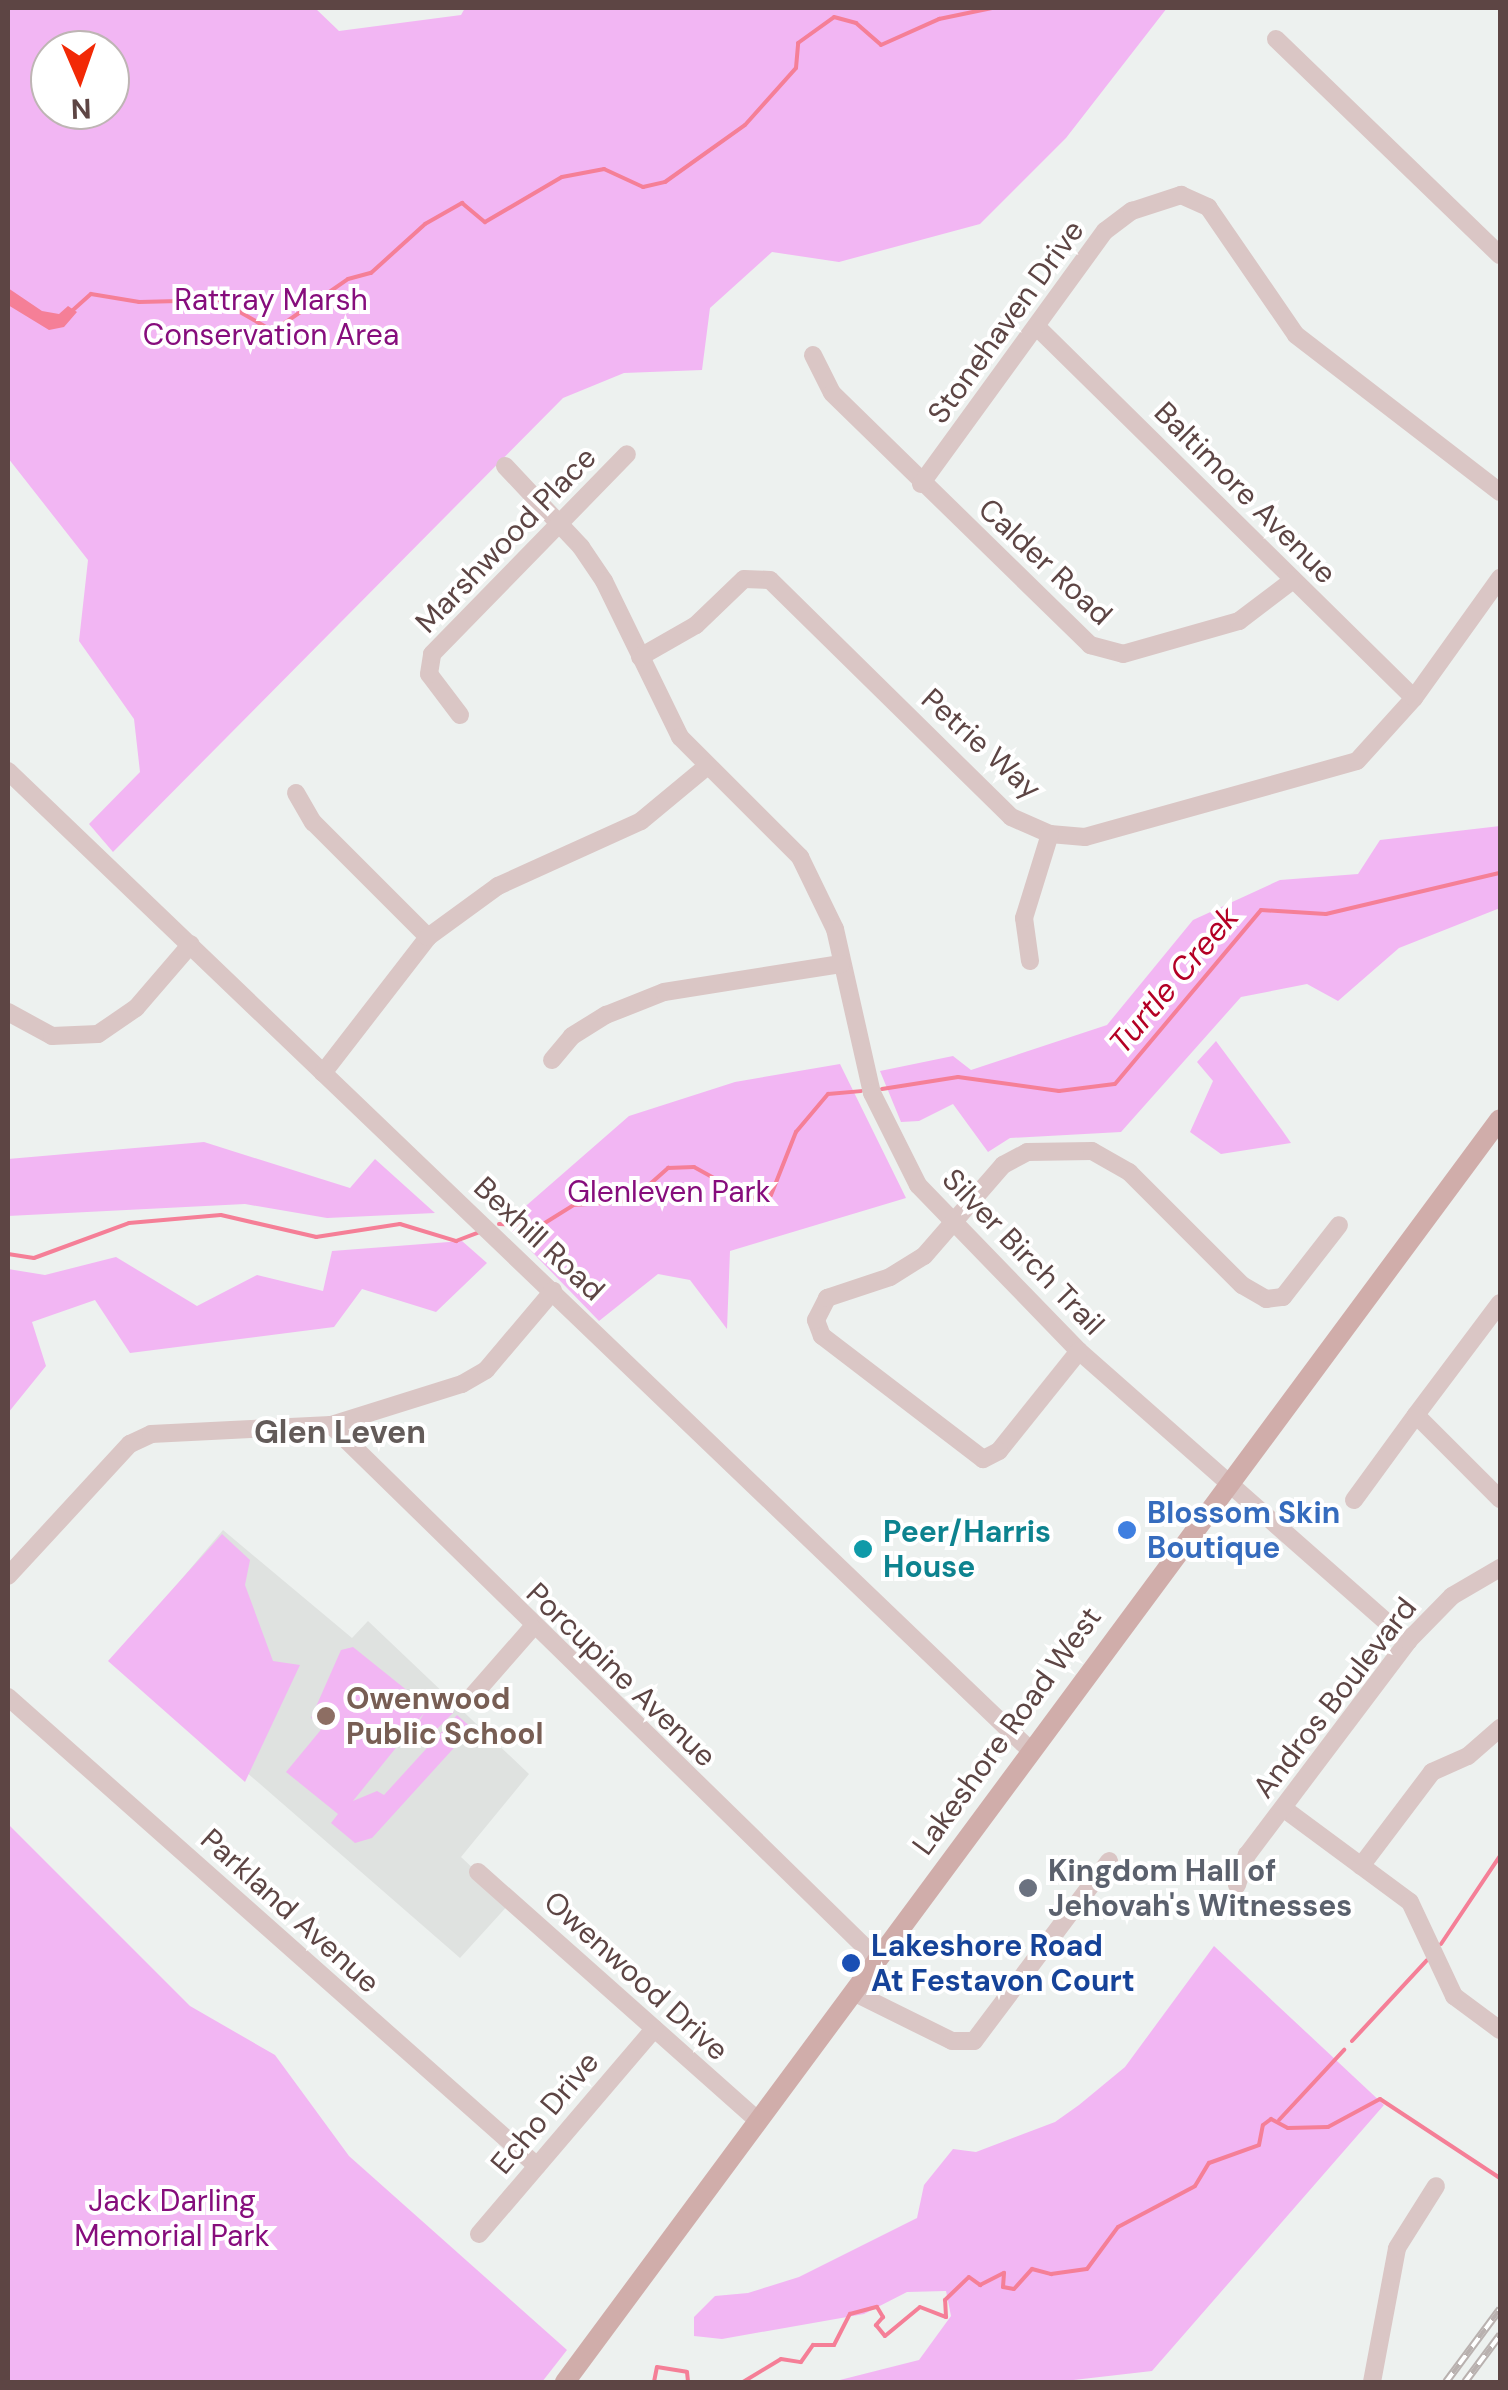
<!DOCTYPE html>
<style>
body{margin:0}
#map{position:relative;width:1508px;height:2390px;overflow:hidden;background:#edf1ef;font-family:"DM Sans",sans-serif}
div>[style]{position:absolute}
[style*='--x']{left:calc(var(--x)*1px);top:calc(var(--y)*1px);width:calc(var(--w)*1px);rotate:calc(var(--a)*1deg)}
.education>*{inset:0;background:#dfe2e0}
.green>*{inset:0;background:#f2b6f3}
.water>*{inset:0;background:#f57f97}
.stream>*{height:4px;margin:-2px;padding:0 2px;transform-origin:2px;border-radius:2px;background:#f57f97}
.minor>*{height:18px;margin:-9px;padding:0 9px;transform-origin:9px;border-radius:9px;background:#dac6c5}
.major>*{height:20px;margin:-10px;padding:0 10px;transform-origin:10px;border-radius:10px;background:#d0adaa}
.rail>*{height:8px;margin-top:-4px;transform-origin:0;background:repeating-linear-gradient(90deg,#fff 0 11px,#b9b1af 0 22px);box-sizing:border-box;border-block:2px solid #b9b1af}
.dots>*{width:28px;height:28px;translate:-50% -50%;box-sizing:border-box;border:5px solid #fff;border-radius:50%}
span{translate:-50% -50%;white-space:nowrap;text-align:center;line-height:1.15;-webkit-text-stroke:8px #fff;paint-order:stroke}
.park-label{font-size:30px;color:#860d7c}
.street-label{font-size:30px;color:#5d4544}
.shop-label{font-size:30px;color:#366cbe;font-weight:700}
.left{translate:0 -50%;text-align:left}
.culture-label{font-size:30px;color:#0d838f;font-weight:700}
.education-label{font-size:30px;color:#785e54;font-weight:700}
.worship-label{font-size:30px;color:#5b616d;font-weight:700}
.transit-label{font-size:30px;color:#164399;font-weight:700}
.water-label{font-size:32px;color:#b40025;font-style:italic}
.neighbourhood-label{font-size:32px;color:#635b59;font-weight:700}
.frame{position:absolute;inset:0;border:10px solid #5d4544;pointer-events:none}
.north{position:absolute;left:30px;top:30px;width:100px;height:100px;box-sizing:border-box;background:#fff;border:2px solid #beb5b4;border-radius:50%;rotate:178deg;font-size:28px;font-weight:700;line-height:40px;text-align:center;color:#5d4544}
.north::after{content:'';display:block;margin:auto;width:35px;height:45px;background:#f22906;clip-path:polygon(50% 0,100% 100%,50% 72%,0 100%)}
</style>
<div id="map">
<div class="education">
<div style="clip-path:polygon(223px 1530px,352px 1638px,368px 1621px,529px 1774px,461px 1857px,510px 1903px,460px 1958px,115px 1658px)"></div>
</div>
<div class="green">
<div style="clip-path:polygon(evenodd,8px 8px,315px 8px,339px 31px,461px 15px,465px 8px,1167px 8px,1066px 138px,980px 224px,839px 262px,772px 252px,710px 308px,702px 370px,624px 373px,563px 398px,113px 852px,89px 824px,140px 772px,134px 719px,79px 641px,88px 560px,8px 458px,8px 8px,50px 50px,110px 50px,110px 110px,50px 110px,50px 50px)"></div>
<div style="clip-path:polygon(1500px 826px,1500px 908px,1399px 948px,1338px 1001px,1307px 984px,1241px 997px,1121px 1132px,1010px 1138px,988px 1152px,953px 1104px,919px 1121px,901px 1122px,880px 1071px,953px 1056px,971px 1070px,1107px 1025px,1193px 920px,1280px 880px,1358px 874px,1380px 840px)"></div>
<div style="clip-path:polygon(1216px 1041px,1282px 1130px,1291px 1143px,1221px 1154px,1190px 1132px,1213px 1081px,1197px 1062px)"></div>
<div style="clip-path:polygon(840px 1064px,906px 1198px,730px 1251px,727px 1329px,690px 1280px,658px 1274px,599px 1321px,505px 1224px,629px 1116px,735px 1082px)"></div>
<div style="clip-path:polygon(204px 1142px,350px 1188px,375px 1159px,435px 1213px,327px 1218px,245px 1204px,8px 1216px,8px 1159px)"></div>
<div style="clip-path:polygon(462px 1241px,487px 1263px,436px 1312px,362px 1289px,334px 1327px,130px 1353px,95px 1300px,32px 1322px,46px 1366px,8px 1413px,8px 1269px,45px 1275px,116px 1257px,197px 1306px,257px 1275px,323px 1291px,332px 1251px)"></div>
<div style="clip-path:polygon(222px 1534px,250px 1560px,245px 1585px,273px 1661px,300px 1665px,245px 1782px,108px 1661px)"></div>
<div style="clip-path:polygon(353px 1647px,429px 1708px,433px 1696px,454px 1712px,431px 1735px,418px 1724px,424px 1713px,353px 1801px,377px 1791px,384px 1795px,457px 1715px,472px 1728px,372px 1838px,355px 1843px,331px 1823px,338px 1814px,286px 1772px,324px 1726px,311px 1718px,341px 1650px)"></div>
<div style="clip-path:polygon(8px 1824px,190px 2006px,275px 2055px,349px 2156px,567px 2350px,542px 2382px,8px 2382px)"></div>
<div style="clip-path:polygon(1214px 1946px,1384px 2105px,1152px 2371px,1056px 2382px,832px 2382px,919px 2360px,951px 2316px,946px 2291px,907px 2292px,864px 2314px,722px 2339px,694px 2336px,694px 2317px,715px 2296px,748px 2293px,799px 2277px,917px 2218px,924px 2185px,953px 2149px,976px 2152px,1055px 2122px,1079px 2105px,1125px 2067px)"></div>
</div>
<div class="water">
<div style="clip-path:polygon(8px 288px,42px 311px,59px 314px,68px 306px,77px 312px,64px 327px,49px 330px,8px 305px)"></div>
</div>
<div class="stream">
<div style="--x:73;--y:310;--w:24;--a:-42"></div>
<div style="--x:91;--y:294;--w:49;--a:9.5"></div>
<div style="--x:139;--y:302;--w:80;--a:-1.4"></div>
<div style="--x:219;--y:300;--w:62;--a:29.9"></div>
<div style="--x:273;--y:331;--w:91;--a:-34.7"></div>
<div style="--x:348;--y:279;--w:24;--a:-15"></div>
<div style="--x:371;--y:273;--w:73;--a:-42.2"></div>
<div style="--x:425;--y:224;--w:43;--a:-29.6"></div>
<div style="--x:462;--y:203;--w:30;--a:40"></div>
<div style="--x:485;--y:222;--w:89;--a:-30.3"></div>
<div style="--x:562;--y:177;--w:43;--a:-10.8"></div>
<div style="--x:604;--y:169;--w:43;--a:24.8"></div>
<div style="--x:643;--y:187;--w:23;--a:-13"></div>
<div style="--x:665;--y:182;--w:98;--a:-35.5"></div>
<div style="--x:745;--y:125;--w:76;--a:-48.2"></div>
<div style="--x:796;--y:68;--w:25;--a:-85"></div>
<div style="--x:798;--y:43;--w:44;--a:-35.8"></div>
<div style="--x:834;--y:17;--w:23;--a:15"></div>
<div style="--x:856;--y:23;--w:33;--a:41"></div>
<div style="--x:881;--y:45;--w:64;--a:-24.1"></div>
<div style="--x:939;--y:19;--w:54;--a:-11.7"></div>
<div style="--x:882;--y:1089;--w:77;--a:-9"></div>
<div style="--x:958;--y:1077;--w:102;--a:7.9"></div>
<div style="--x:1059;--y:1091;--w:56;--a:-7.1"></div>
<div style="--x:1115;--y:1084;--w:227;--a:-50"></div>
<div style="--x:1261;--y:910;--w:65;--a:3.5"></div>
<div style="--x:1326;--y:914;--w:179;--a:-13.3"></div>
<div style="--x:499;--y:1224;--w:41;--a:2.8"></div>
<div style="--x:540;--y:1226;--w:39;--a:-32"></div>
<div style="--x:573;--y:1205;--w:58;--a:-3.9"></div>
<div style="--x:631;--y:1201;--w:50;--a:-41.7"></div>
<div style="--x:668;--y:1168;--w:26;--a:-2"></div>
<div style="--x:694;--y:1167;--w:64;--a:29"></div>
<div style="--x:750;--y:1198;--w:21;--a:-8"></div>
<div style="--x:771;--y:1195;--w:68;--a:-68.4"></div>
<div style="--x:796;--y:1132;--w:50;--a:-49.9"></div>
<div style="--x:828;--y:1094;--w:33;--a:-5"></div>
<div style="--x:8;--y:1254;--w:26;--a:9"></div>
<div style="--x:34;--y:1258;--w:101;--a:-20.2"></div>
<div style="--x:129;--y:1223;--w:92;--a:-5"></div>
<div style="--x:221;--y:1215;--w:98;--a:13"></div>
<div style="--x:316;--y:1237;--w:85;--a:-8.8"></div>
<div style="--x:400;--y:1224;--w:59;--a:16.9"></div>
<div style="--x:456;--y:1241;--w:25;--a:-21"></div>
<div style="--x:1441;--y:1944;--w:106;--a:-56.2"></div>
<div style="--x:1352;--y:2041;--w:110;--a:-47.2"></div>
<div style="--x:1279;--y:2120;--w:96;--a:-47.1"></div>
<div style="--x:634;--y:2382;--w:16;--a:0"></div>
<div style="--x:654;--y:2382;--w:15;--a:-79"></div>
<div style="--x:657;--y:2367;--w:30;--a:9"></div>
<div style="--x:687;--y:2372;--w:10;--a:84"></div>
<div style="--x:743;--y:2382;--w:44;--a:-31.2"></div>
<div style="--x:781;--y:2359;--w:20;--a:9"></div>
<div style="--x:801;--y:2362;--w:21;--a:-55"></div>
<div style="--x:813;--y:2345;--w:21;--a:0"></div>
<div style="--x:834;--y:2345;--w:35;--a:-63"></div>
<div style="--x:850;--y:2314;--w:28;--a:-15"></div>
<div style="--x:877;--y:2307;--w:12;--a:59"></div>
<div style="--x:883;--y:2317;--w:11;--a:131"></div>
<div style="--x:876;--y:2325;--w:14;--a:51"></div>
<div style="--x:885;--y:2336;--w:45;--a:-39.6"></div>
<div style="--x:920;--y:2307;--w:28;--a:21"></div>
<div style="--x:946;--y:2317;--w:17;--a:-93"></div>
<div style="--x:945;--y:2300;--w:33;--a:-44"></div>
<div style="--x:969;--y:2277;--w:14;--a:36"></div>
<div style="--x:980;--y:2285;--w:27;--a:-27"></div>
<div style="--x:1004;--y:2273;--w:14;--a:94"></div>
<div style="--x:1003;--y:2287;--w:11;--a:10"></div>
<div style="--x:1014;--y:2289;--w:27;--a:-48"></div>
<div style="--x:1032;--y:2269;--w:20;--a:15"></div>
<div style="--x:1051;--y:2274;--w:36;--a:-8"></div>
<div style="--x:1087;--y:2269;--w:52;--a:-53.6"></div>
<div style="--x:1118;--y:2227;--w:87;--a:-28"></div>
<div style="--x:1195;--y:2186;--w:27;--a:-59"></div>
<div style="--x:1209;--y:2163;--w:53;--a:-19.8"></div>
<div style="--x:1259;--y:2145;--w:20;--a:-79"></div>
<div style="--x:1263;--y:2125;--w:10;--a:-37"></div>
<div style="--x:1271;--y:2119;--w:19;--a:28"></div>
<div style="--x:1288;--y:2128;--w:40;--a:-1.4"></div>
<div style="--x:1328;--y:2127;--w:59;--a:-28.3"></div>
<div style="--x:1380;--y:2099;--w:144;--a:33.4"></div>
</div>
<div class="minor">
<div style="--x:1276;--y:39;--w:311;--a:44"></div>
<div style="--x:1037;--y:327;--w:529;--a:44.54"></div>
<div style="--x:813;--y:355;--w:42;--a:63.4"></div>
<div style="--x:832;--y:393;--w:361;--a:44.3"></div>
<div style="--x:1090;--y:645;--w:34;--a:15"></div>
<div style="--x:1123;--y:654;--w:121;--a:-15.9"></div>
<div style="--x:1239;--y:621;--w:68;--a:-37.2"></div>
<div style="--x:505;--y:466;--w:111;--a:46.8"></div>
<div style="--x:581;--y:547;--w:41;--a:55.9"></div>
<div style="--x:604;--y:581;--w:174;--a:64"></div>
<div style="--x:680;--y:737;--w:170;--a:45"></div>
<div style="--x:800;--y:857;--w:80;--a:64.1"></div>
<div style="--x:835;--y:929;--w:168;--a:77.3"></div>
<div style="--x:872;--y:1093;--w:103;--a:63.4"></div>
<div style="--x:918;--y:1185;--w:231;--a:45.9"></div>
<div style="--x:1079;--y:1351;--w:439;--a:41.4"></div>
<div style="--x:921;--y:484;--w:313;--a:-54"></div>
<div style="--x:1105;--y:231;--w:34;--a:-37"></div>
<div style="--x:1132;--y:211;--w:52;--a:-18.1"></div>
<div style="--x:1181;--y:195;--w:30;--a:24"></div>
<div style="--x:1208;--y:207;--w:155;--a:55.5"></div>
<div style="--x:1296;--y:335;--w:257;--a:37.6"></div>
<div style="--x:640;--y:657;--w:64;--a:-29.7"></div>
<div style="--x:696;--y:625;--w:66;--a:-43.8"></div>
<div style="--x:744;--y:579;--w:26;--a:2"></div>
<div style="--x:770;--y:580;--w:338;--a:44.5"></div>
<div style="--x:1011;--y:817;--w:43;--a:23.6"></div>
<div style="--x:1050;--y:834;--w:35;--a:5"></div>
<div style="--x:1085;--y:837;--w:282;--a:-15.6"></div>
<div style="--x:1357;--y:761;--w:85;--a:-47.9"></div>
<div style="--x:1414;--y:698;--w:148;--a:-54.4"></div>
<div style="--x:460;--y:715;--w:51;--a:-127.1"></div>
<div style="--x:429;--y:674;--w:20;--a:-81"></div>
<div style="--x:432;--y:654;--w:279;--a:-45.7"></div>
<div style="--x:8;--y:771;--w:1415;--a:43.77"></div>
<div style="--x:296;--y:793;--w:34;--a:60"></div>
<div style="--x:313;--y:822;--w:163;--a:45"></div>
<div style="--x:1030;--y:961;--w:43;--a:-97.9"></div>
<div style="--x:1024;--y:918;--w:88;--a:-72.8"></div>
<div style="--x:8;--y:1012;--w:50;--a:28.6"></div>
<div style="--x:52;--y:1036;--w:46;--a:-2.5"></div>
<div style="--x:98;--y:1034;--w:46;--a:-34.4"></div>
<div style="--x:136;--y:1008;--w:84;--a:-49.3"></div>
<div style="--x:552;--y:1060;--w:31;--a:-50"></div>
<div style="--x:572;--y:1036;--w:40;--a:-32"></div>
<div style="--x:606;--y:1015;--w:62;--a:-21.6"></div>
<div style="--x:664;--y:992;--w:179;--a:-9"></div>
<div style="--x:323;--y:1073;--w:172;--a:-52.3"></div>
<div style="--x:428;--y:937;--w:87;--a:-36.1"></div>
<div style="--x:498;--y:886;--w:157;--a:-24.4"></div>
<div style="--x:641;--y:821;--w:85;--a:-39.7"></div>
<div style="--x:1500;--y:1303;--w:140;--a:126.9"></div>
<div style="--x:1416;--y:1415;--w:119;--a:45"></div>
<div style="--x:1079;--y:1351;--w:128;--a:128.7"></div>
<div style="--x:999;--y:1451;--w:18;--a:153"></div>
<div style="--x:983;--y:1459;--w:203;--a:-142.6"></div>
<div style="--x:822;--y:1336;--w:17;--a:-111"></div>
<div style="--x:816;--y:1320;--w:25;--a:-63"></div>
<div style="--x:827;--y:1298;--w:66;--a:-18.4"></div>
<div style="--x:890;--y:1277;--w:40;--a:-32"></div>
<div style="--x:924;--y:1256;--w:121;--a:-49"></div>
<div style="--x:1003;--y:1165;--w:27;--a:-28"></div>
<div style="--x:1027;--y:1152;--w:65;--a:-0.9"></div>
<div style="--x:1092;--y:1151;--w:43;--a:29.6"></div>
<div style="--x:1129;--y:1172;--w:160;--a:45"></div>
<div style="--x:1242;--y:1285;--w:28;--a:30"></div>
<div style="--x:1266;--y:1299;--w:17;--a:-7"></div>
<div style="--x:1283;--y:1297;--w:91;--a:-52.1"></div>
<div style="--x:331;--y:1425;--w:764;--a:44.36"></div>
<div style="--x:1354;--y:1500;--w:105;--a:-53.9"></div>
<div style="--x:8;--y:1576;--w:180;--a:-47.3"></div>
<div style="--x:130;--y:1444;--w:23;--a:-25"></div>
<div style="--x:151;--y:1434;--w:180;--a:-2.9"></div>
<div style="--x:331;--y:1425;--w:137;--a:-17.4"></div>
<div style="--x:462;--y:1384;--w:28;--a:-30"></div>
<div style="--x:486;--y:1370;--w:104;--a:-49.7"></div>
<div style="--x:8;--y:1697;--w:707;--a:41.56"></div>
<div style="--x:468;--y:1701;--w:97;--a:-48.8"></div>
<div style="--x:1287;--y:1811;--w:153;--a:36.5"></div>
<div style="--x:1410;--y:1902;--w:104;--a:64.9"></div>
<div style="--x:1454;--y:1996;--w:57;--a:36.5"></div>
<div style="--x:1361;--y:1866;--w:118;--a:-52.9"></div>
<div style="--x:1432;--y:1772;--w:39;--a:-24"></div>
<div style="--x:1468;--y:1756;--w:43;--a:-41.2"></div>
<div style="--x:478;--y:1872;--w:375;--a:41.6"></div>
<div style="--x:1237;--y:1885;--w:32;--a:-72"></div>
<div style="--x:1247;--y:1855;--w:268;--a:-53"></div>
<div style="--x:1408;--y:1641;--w:63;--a:-45.6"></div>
<div style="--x:1452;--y:1596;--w:56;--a:-30.3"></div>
<div style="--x:853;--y:1992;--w:110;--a:26.3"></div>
<div style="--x:952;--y:2041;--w:22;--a:0"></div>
<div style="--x:974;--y:2041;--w:225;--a:-53.1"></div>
<div style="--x:479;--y:2234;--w:270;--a:-49.5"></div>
<div style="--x:1372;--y:2382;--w:136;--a:-79.4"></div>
<div style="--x:1397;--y:2248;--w:73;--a:-57.8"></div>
</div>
<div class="major">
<div style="--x:565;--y:2382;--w:1571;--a:-53.49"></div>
</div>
<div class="rail">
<div style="--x:1446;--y:2382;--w:91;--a:-53.5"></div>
<div style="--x:1465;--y:2382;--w:59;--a:-53.3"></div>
</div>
<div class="dots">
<div style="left:1127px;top:1530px;background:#3f7fe0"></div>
<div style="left:863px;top:1549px;background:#0f9aa8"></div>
<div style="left:326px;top:1716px;background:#8d6e63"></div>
<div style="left:1028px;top:1888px;background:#6b7280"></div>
<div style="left:851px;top:1963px;background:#1a4fb4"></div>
</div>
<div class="park-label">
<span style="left:271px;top:317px">Rattray Marsh<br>Conservation Area</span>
<span style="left:669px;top:1192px">Glenleven Park</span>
<span style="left:172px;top:2218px">Jack Darling<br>Memorial Park</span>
</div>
<div class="street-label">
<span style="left:1006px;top:322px;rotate:-54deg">Stonehaven Drive</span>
<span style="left:1245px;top:493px;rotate:45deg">Baltimore Avenue</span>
<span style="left:506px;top:540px;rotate:-46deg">Marshwood Place</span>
<span style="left:1045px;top:562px;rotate:43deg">Calder Road</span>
<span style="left:981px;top:744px;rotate:42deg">Petrie Way</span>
<span style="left:539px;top:1239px;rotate:43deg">Bexhill Road</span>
<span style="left:1023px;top:1252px;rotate:46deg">Silver Birch Trail</span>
<span style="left:621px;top:1675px;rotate:44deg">Porcupine Avenue</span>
<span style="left:1335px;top:1698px;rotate:-52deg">Andros Boulevard</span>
<span style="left:1007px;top:1731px;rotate:-54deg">Lakeshore Road West</span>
<span style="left:290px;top:1911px;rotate:42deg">Parkland Avenue</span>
<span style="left:636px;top:1976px;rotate:42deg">Owenwood Drive</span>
<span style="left:545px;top:2113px;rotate:-50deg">Echo Drive</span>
</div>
<div class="shop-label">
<span class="left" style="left:1147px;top:1530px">Blossom Skin<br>Boutique</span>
</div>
<div class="culture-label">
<span class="left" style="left:883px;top:1549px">Peer/Harris<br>House</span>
</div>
<div class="education-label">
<span class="left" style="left:346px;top:1716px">Owenwood<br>Public School</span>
</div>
<div class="worship-label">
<span class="left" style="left:1048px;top:1888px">Kingdom Hall of<br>Jehovah's Witnesses</span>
</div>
<div class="transit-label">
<span class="left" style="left:871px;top:1963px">Lakeshore Road<br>At Festavon Court</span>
</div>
<div class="water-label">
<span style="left:1174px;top:980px;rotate:-50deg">Turtle Creek</span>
</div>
<div class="neighbourhood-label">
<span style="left:340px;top:1432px">Glen Leven</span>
</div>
<div class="frame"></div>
<div class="north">N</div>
</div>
